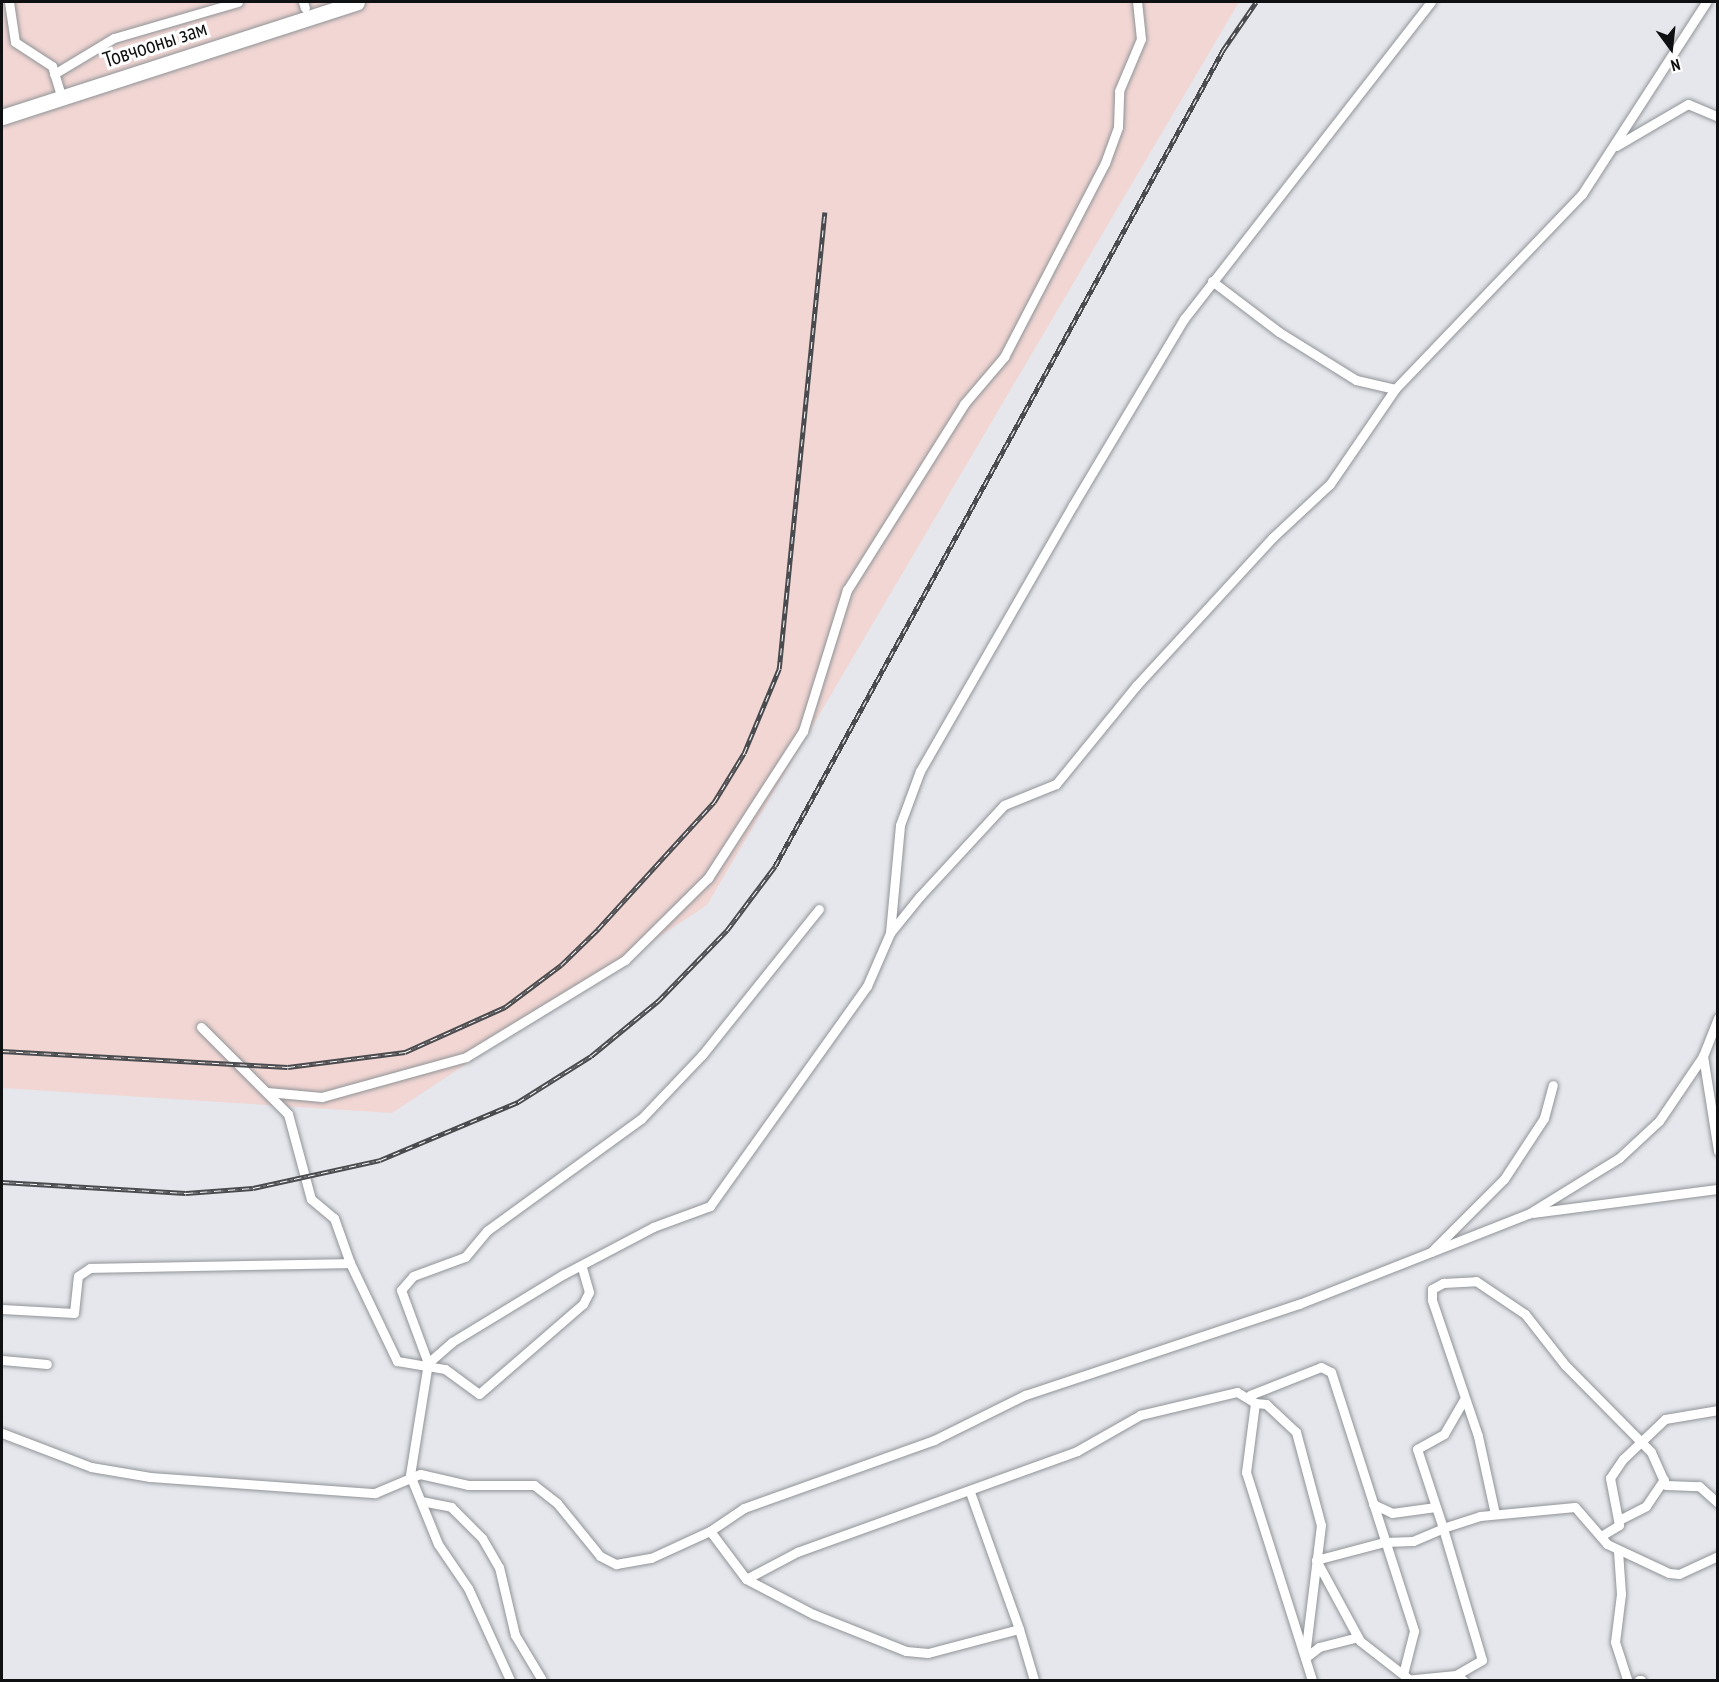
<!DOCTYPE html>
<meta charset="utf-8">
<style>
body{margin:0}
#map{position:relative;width:1719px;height:1682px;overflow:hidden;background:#e5e7ec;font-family:"PT Sans Narrow",sans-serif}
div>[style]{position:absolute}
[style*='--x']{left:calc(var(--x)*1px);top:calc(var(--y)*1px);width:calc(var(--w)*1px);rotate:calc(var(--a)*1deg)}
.industrial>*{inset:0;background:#f1d6d3}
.roads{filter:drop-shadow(0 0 2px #909397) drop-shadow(0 0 2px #909397)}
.minor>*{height:9px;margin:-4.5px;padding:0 4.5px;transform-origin:4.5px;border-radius:4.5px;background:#fff}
.trunk>*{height:15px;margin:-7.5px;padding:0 7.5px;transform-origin:7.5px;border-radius:7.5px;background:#fff}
.rail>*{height:4.5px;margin-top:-2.25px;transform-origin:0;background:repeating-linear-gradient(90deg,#fff 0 7px,#4a4b4e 0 14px);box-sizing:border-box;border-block:2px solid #4a4b4e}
span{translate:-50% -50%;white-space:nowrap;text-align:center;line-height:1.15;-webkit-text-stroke:6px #fff;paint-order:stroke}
.street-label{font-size:22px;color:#0f1011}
.frame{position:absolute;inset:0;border:3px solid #0f1011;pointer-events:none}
.north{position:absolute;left:1641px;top:18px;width:60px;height:60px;-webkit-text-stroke:4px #fff;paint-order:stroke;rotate:165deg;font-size:16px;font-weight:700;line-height:24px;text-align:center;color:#0f1011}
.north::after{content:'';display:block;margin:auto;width:21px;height:27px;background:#0f1011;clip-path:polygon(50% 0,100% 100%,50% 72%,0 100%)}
</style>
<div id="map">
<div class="industrial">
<div style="clip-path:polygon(2px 2px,1239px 2px,707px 905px,392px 1113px,2px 1088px)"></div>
</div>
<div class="roads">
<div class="minor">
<div style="--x:9;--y:2;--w:40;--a:81.5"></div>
<div style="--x:15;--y:42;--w:44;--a:33"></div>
<div style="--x:52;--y:66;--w:34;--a:73"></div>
<div style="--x:303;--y:2;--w:6;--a:72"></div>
<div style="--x:54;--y:74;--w:70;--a:-31"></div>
<div style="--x:114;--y:38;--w:129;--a:-16.2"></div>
<div style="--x:1616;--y:146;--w:83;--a:-30.3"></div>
<div style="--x:1688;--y:104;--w:33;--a:23"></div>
<div style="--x:1212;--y:281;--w:84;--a:37.3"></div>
<div style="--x:1279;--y:332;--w:91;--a:31.9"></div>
<div style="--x:1356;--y:380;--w:40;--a:13"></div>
<div style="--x:1395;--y:389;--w:270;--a:-46.2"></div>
<div style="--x:1582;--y:194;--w:229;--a:-57.1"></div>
<div style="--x:890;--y:933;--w:108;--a:-84.7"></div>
<div style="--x:900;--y:825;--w:58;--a:-69.7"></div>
<div style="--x:920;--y:771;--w:307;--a:-60.1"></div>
<div style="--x:1073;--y:505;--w:217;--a:-59.2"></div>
<div style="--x:1184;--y:319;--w:402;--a:-52.1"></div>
<div style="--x:201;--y:1027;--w:123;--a:45"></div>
<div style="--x:288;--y:1114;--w:88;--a:74.9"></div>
<div style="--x:311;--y:1199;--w:30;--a:40"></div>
<div style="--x:334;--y:1218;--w:48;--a:70.4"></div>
<div style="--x:350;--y:1263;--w:109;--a:64.4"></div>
<div style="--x:397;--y:1361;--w:49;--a:9.5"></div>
<div style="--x:445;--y:1369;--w:42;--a:36.3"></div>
<div style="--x:479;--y:1394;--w:138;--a:-40.9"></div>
<div style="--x:583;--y:1304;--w:13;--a:-63"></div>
<div style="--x:589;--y:1292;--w:25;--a:-106"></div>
<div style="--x:1703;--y:1056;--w:96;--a:81"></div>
<div style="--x:267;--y:1092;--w:55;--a:5.2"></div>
<div style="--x:322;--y:1097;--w:149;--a:-15.5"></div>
<div style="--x:466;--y:1057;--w:186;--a:-31.4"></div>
<div style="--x:625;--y:960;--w:117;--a:-44.7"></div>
<div style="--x:708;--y:878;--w:175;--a:-57.1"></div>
<div style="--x:803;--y:731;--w:148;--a:-72.7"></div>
<div style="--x:847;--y:590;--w:220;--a:-57.8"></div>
<div style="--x:964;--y:404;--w:62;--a:-49.6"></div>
<div style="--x:1004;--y:357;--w:219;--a:-62.5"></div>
<div style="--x:1105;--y:163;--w:38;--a:-70"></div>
<div style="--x:1118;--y:127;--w:36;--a:-88"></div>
<div style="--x:1119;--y:91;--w:56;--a:-67.1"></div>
<div style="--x:1141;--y:39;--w:37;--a:-96"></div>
<div style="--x:1533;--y:1213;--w:187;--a:-7.4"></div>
<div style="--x:1431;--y:1252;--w:103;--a:-45"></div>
<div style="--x:1504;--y:1179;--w:73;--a:-56.7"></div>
<div style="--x:1544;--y:1118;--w:34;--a:-75"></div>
<div style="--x:2;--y:1309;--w:72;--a:3.2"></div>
<div style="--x:74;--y:1313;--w:37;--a:-84"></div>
<div style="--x:78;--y:1276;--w:14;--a:-34"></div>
<div style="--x:90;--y:1268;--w:260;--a:-1.1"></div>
<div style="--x:2;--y:1360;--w:45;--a:5.1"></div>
<div style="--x:428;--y:1363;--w:32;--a:-41"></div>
<div style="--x:452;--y:1342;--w:131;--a:-31.3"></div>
<div style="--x:564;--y:1274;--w:101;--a:-27.8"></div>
<div style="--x:653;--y:1227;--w:61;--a:-20.2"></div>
<div style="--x:710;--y:1206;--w:270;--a:-54.5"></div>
<div style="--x:867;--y:986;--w:58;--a:-66.5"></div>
<div style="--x:890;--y:933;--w:48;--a:-51"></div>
<div style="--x:920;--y:896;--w:124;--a:-47.3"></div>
<div style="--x:1004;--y:805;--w:56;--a:-22"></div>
<div style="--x:1056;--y:784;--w:127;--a:-50.8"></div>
<div style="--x:1136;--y:686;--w:201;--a:-47.4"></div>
<div style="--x:1272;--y:538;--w:79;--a:-43"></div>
<div style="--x:1330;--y:484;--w:115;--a:-55.6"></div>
<div style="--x:1250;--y:1395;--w:76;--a:-21.5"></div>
<div style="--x:1321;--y:1367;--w:11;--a:27"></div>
<div style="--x:1331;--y:1372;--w:272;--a:72.2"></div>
<div style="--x:1414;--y:1631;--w:44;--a:104.3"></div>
<div style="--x:1255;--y:1403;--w:11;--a:5"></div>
<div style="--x:1266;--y:1404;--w:41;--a:43"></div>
<div style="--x:1296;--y:1432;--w:96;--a:75"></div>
<div style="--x:1321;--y:1525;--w:132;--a:97"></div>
<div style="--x:2;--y:1433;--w:95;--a:20.9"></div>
<div style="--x:91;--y:1467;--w:60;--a:9.6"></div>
<div style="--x:150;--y:1477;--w:226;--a:4.1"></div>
<div style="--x:375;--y:1493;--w:49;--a:-22.9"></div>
<div style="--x:420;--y:1474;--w:49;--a:12.9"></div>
<div style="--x:468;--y:1485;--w:66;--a:0"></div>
<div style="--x:534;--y:1485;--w:29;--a:38"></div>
<div style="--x:557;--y:1503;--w:68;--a:50.9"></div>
<div style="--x:600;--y:1556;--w:18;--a:27"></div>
<div style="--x:616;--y:1564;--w:36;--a:-10"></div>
<div style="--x:651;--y:1558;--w:65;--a:-24.6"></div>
<div style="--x:710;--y:1531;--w:41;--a:-34.1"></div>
<div style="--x:744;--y:1508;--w:202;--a:-19.7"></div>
<div style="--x:934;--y:1440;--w:102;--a:-26.3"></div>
<div style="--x:1025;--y:1395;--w:289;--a:-18.4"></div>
<div style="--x:1299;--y:1304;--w:246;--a:-21.5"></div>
<div style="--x:1528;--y:1214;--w:107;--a:-31.6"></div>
<div style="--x:1619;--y:1158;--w:54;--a:-42.8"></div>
<div style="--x:1659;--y:1121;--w:78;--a:-55.9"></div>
<div style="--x:1703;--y:1056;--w:41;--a:-68.5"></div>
<div style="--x:970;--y:1492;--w:145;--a:70.3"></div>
<div style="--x:421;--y:1501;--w:31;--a:11"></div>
<div style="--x:451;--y:1507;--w:44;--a:45"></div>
<div style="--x:482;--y:1538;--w:34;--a:60"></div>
<div style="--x:499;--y:1567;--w:70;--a:76.8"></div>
<div style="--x:515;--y:1635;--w:52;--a:59"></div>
<div style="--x:1373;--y:1504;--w:21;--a:25"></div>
<div style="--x:1392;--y:1513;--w:44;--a:-7.8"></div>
<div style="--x:1495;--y:1514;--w:80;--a:-102.3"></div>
<div style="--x:1478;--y:1436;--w:144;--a:-108.7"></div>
<div style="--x:1432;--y:1300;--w:11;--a:-90"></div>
<div style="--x:1432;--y:1289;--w:13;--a:-29"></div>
<div style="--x:1443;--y:1283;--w:33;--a:-3"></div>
<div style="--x:1476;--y:1281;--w:59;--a:34"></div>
<div style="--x:1525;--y:1314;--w:65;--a:51.9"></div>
<div style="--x:1565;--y:1365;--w:122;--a:45.3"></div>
<div style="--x:1651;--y:1452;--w:36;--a:66"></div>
<div style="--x:1666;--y:1485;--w:33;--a:2"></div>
<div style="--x:1699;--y:1486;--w:25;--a:42"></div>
<div style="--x:1619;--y:1520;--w:30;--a:-27"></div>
<div style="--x:1646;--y:1506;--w:32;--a:-56"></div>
<div style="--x:710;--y:1531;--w:60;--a:53.1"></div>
<div style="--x:746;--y:1579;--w:76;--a:27.6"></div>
<div style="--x:813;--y:1614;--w:100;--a:21.7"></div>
<div style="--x:906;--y:1651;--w:22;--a:5"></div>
<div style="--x:928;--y:1653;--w:94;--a:-14.8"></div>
<div style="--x:1019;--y:1629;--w:53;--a:73.6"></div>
<div style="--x:1601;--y:1536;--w:21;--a:-31"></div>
<div style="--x:1619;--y:1525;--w:48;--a:-100.8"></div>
<div style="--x:1610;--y:1478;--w:23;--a:-56"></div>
<div style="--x:1623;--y:1459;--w:58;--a:-43.6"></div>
<div style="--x:1665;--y:1419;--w:54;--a:-9.6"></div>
<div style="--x:1618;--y:1551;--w:43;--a:86"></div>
<div style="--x:1621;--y:1594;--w:48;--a:97.1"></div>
<div style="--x:1615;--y:1642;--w:40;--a:72"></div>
<div style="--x:746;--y:1579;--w:58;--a:-27.9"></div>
<div style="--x:797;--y:1552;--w:298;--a:-19.8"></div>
<div style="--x:1077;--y:1451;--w:73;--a:-29.7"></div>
<div style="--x:1140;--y:1415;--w:100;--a:-13.3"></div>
<div style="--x:1237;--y:1392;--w:21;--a:31"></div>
<div style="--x:1255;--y:1403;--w:70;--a:97.4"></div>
<div style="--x:1246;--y:1472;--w:218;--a:72.4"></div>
<div style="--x:1305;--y:1658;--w:18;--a:-38"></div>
<div style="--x:1319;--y:1647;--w:40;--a:-14.4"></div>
<div style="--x:1456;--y:1675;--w:30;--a:-30"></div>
<div style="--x:1482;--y:1660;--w:138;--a:-106.5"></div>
<div style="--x:1443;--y:1528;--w:39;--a:-18"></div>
<div style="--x:1480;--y:1516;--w:95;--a:-5.4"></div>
<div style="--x:1575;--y:1507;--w:49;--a:49.1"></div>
<div style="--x:1607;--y:1544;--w:68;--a:25.1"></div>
<div style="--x:1669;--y:1573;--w:10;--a:6"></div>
<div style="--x:1679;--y:1574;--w:43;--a:-24.8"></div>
<div style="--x:510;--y:1680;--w:101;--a:-114.5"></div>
<div style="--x:468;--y:1588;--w:53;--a:-124.3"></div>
<div style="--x:438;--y:1544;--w:74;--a:-112.1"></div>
<div style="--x:410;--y:1475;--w:113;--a:-80.9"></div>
<div style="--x:428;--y:1363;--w:78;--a:-110.3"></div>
<div style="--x:401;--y:1290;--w:18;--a:-49"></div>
<div style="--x:413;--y:1276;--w:55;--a:-20.1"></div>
<div style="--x:465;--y:1257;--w:35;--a:-50"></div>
<div style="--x:488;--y:1230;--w:189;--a:-36"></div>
<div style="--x:641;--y:1119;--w:88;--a:-46.4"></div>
<div style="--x:702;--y:1055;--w:187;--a:-51.3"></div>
<div style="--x:1405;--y:1680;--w:51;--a:-5.6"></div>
<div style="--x:1456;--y:1675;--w:9;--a:36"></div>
<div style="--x:1410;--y:1680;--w:63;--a:-142"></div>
<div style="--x:1360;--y:1641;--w:92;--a:-118.5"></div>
<div style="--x:1316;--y:1560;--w:70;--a:-14.8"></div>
<div style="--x:1384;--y:1542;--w:29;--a:-2"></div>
<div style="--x:1413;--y:1541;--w:33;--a:-23"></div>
<div style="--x:1443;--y:1528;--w:83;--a:-108.2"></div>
<div style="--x:1417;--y:1449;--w:31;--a:-29"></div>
<div style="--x:1444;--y:1434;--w:39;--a:-60"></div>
<div style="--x:1639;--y:1680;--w:2;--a:0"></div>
</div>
<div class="trunk">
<div style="--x:2;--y:117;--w:373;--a:-17.9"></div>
</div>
</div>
<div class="rail">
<div style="--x:2;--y:1051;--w:286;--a:3.2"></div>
<div style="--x:288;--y:1067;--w:118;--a:-7.3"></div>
<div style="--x:405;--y:1052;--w:110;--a:-24.2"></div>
<div style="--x:505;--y:1007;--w:70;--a:-36.9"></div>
<div style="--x:561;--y:965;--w:52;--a:-44.2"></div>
<div style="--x:598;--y:929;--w:172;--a:-47.6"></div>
<div style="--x:714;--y:802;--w:57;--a:-58.5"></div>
<div style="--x:744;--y:753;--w:91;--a:-67.4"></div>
<div style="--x:779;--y:669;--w:459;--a:-84.3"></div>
<div style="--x:2;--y:1182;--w:184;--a:3.4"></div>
<div style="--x:186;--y:1193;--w:67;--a:-4.3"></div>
<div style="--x:253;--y:1188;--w:130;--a:-12.4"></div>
<div style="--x:380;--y:1160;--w:150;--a:-22.8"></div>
<div style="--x:518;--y:1102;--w:86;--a:-32.2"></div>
<div style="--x:591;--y:1056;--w:87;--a:-39.4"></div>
<div style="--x:658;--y:1001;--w:99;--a:-45.8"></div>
<div style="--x:727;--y:930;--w:80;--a:-53.1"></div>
<div style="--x:775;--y:866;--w:931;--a:-61.23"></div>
<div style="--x:1223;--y:50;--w:58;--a:-55.5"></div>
</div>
<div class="street-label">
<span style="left:155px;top:44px;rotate:-18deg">Товчооны зам</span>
</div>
<div class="frame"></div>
<div class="north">N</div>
</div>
